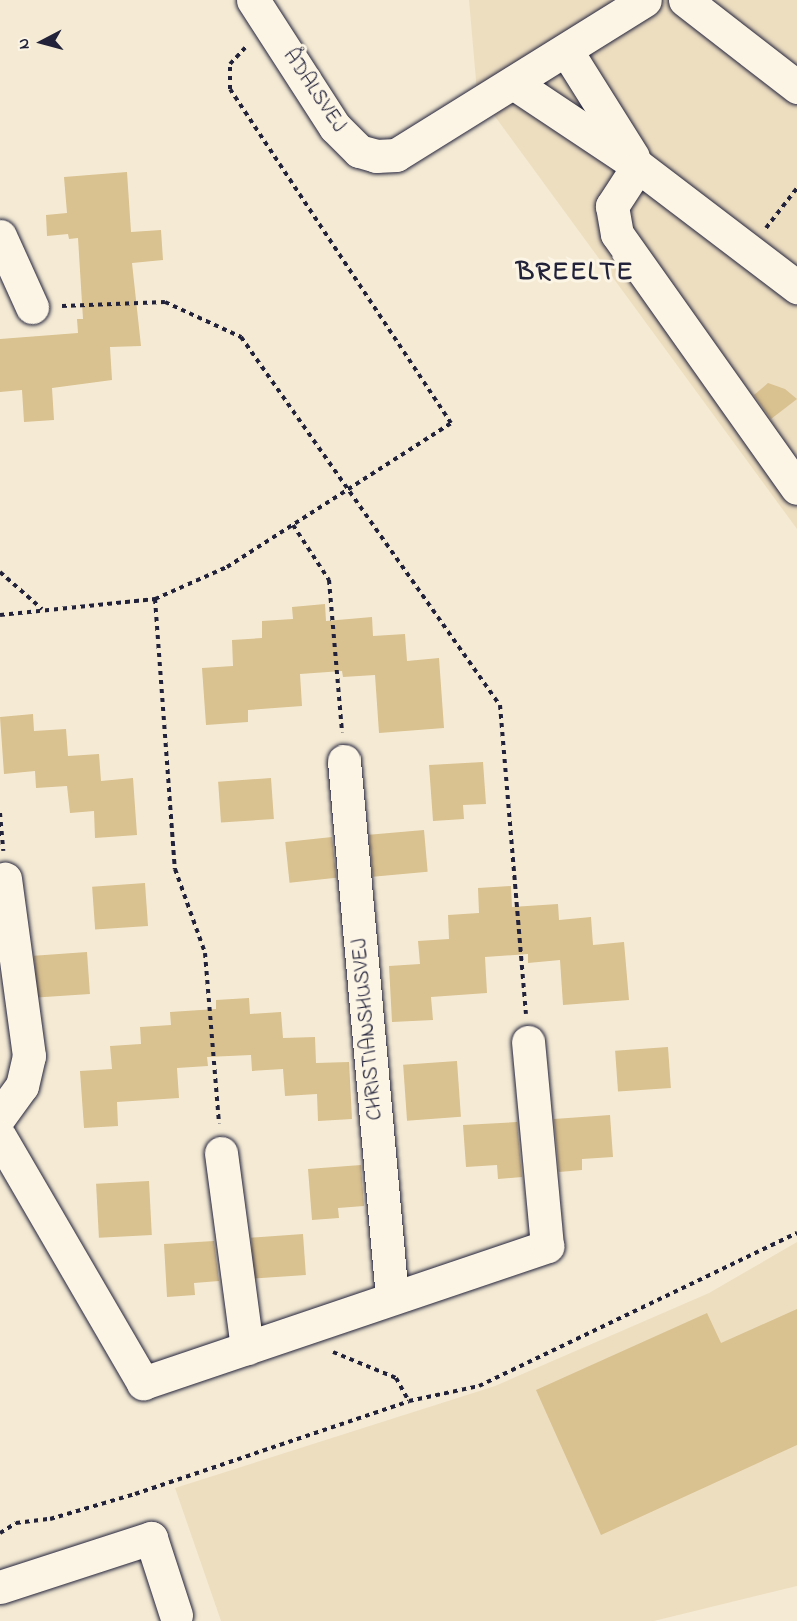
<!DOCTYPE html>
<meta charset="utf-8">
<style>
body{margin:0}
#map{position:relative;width:797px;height:1621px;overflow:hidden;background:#f5ebd4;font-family:"Indie Flower",sans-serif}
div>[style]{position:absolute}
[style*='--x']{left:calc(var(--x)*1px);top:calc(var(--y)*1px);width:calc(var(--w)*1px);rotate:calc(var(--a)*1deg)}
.built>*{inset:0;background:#eddec0}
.building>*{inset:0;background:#d9c190;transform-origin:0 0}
.path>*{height:4px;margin-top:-2px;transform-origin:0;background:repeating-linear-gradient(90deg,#22223b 0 4.5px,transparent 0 9px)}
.roads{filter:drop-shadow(0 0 2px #22223b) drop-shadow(0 0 2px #22223b)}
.minor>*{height:33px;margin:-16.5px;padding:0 16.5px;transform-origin:16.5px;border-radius:16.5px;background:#fcf5e5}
span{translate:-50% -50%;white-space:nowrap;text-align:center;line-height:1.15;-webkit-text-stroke:6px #fcf5e5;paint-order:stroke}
.street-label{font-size:21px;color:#22223b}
.district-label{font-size:27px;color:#22223b;font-weight:700;letter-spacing:1.5px}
.north{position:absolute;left:12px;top:12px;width:60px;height:60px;-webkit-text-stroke:4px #fcf5e5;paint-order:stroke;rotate:264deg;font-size:16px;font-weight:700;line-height:24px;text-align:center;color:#22223b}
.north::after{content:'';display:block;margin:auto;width:21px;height:27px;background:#22223b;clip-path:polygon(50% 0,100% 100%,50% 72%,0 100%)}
</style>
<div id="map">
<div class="built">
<div style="clip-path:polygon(469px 0,797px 0,797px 529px,477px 92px)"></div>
<div style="clip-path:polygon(797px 1242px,797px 1586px,654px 1621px,221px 1621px,175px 1488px,495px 1386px,709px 1293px)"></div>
</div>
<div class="building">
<div style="clip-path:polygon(127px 172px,131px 232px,161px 230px,163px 260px,132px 263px,141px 346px,110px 347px,112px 380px,52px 388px,54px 420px,24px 422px,22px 390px,0 392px,0 339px,78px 333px,77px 319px,83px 319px,78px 238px,69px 239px,68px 234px,47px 236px,46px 215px,67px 213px,64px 177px)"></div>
<div style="clip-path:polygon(768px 383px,785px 389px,797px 399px,771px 419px,754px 395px)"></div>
<div style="clip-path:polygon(325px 604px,326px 621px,372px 617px,373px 636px,405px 634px,407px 661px,439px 658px,444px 728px,379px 733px,375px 675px,343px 677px,342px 671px,300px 674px,302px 706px,248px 710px,248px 722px,206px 725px,202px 668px,233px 666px,232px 640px,262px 638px,262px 621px,293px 619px,292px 607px)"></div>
<div style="clip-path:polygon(33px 714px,34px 731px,66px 729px,68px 756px,99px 754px,101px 781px,133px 778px,137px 835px,95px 838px,94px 811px,70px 813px,67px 786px,36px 788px,35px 771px,4px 774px,0 717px)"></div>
<div style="clip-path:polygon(483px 762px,486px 804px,463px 805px,464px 819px,433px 821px,429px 765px)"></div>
<div style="left:271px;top:778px;width:41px;height:53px;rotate:86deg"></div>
<div style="left:424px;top:830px;width:42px;height:55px;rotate:85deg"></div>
<div style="left:332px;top:837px;width:41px;height:47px;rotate:84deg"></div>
<div style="left:145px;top:883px;width:43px;height:53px;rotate:86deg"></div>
<div style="clip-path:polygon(511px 886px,512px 907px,558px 904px,559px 920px,591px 917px,593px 945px,624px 942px,629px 1000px,563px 1005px,560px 960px,528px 963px,528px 954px,485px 957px,487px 993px,431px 997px,433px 1020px,392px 1022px,389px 966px,420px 964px,418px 941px,449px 939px,448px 915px,479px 913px,478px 888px)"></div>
<div style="left:87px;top:952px;width:42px;height:53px;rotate:86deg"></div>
<div style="clip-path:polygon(249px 998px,250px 1014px,281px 1012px,283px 1038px,315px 1037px,316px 1063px,349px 1062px,352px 1119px,318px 1121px,317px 1094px,285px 1096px,283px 1069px,252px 1071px,251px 1055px,207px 1057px,208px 1066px,177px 1068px,179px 1098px,117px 1102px,118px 1126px,84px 1128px,80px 1071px,112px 1069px,110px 1046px,141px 1044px,140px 1027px,171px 1025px,170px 1012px,216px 1009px,216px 1000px)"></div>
<div style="left:668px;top:1047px;width:41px;height:53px;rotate:86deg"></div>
<div style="left:457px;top:1061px;width:56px;height:54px;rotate:86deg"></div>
<div style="clip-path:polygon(610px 1115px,613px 1157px,582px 1159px,582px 1170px,559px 1172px,554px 1119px)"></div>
<div style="clip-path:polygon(517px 1122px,522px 1177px,498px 1179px,497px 1165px,466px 1167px,463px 1125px)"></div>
<div style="clip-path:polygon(361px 1165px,364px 1206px,338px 1208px,339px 1218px,312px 1220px,308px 1169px)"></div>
<div style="left:149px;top:1181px;width:54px;height:53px;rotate:87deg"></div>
<div style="left:303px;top:1234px;width:41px;height:52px;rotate:86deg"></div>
<div style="clip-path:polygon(214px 1241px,219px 1281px,194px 1283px,195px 1295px,167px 1297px,164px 1244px)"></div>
<div style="clip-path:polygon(797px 1309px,797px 1445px,601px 1535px,536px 1390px,707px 1313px,721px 1343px)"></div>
</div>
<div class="path">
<div style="--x:766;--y:228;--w:51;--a:-52.2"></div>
<div style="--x:62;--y:306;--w:103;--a:-2.2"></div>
<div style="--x:165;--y:302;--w:84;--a:24.7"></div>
<div style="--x:241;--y:337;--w:450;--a:54.9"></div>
<div style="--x:500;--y:705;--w:310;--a:85.2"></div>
<div style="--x:293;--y:525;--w:66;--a:56.8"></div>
<div style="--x:329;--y:580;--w:153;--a:85.1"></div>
<div style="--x:0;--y:572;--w:56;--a:41.4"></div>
<div style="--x:155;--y:599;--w:271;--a:85.8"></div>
<div style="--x:175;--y:869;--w:89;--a:70.3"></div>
<div style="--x:205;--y:953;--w:171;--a:85.3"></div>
<div style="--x:0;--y:615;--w:156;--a:-5.9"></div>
<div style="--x:155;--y:599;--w:79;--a:-24"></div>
<div style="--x:227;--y:567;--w:266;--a:-32.7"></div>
<div style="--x:451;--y:423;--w:400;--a:-123.5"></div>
<div style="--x:230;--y:89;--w:25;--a:-90"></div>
<div style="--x:230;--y:64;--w:23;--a:-47"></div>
<div style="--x:0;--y:813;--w:38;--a:85"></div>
<div style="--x:333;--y:1352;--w:68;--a:22.4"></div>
<div style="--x:396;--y:1378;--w:26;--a:61"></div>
<div style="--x:0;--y:1533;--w:19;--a:-32"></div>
<div style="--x:16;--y:1523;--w:34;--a:-7"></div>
<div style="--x:50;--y:1519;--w:89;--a:-16.4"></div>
<div style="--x:135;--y:1494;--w:289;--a:-18.7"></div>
<div style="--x:409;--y:1401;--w:72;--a:-12.1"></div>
<div style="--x:479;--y:1386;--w:353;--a:-25.7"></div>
</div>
<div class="roads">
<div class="minor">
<div style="--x:253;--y:0;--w:151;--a:57.2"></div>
<div style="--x:335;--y:127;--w:34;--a:45"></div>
<div style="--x:359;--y:151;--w:18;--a:16"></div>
<div style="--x:376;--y:156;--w:20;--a:-3"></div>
<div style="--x:396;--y:155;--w:293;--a:-31.9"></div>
<div style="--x:685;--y:0;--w:142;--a:37.8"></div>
<div style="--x:566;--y:50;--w:126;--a:57.9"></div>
<div style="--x:515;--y:84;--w:148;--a:33.7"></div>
<div style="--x:638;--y:166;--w:200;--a:37.3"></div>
<div style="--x:638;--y:166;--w:48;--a:123"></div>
<div style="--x:612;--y:206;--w:28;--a:80"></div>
<div style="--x:617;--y:234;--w:311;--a:54.7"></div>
<div style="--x:0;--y:236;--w:78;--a:65.7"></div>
<div style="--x:344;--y:761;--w:539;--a:84.89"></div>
<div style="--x:0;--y:1116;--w:37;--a:-54"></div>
<div style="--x:22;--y:1086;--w:31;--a:-77"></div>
<div style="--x:29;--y:1056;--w:179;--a:-97.7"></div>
<div style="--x:0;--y:1137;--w:285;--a:59.8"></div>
<div style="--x:143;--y:1383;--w:427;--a:-18.7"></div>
<div style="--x:547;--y:1246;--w:205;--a:-95.3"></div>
<div style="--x:221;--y:1153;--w:197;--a:82.4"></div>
<div style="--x:0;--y:1587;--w:159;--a:-18"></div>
<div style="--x:151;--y:1538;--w:81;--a:72"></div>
</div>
</div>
<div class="street-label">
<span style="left:314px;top:91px;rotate:56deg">ÅDALSVEJ</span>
<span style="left:368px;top:1029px;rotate:-95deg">CHRISTIANSHUSVEJ</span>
</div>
<div class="district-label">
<span style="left:575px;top:273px">BREELTE</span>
</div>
<div class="north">N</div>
</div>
